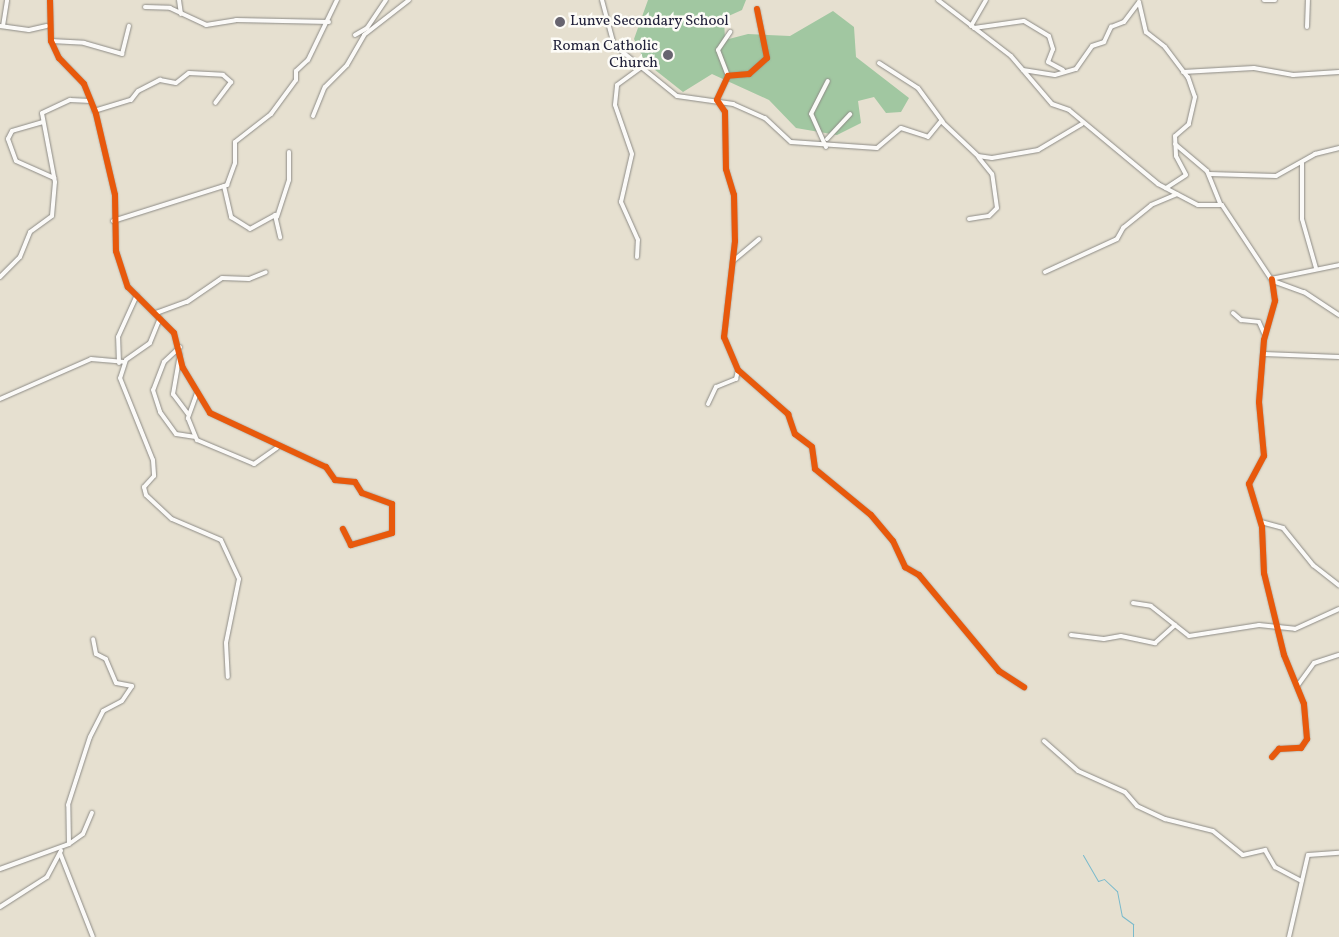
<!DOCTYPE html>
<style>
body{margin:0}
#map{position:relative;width:1339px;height:937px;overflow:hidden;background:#e6e0d0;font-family:Vollkorn,serif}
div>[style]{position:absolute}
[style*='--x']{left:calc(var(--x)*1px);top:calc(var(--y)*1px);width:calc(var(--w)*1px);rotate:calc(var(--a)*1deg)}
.forest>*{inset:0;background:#a1c7a1}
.stream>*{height:1px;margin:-0.5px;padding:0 0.5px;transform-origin:0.5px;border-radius:0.5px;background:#7abacc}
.roads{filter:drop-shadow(0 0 1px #8d8b86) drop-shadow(0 0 1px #8d8b86)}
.minor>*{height:4px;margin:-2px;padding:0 2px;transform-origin:2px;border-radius:2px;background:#fbfaf8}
.cycleway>*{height:6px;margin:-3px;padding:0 3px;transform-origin:3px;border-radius:3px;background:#e8590c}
.dots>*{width:14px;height:14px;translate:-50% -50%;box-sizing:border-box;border:2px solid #fdfcf7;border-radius:50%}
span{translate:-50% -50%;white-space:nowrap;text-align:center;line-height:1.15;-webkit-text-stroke:5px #fdfcf7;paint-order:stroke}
.poi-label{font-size:15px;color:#22223b}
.left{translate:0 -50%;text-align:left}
.right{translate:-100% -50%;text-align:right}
</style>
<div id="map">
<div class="forest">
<div style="clip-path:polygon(648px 0,746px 0,742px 10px,724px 18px,725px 40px,748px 34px,790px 36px,833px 11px,854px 27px,856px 57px,909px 98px,901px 112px,886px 113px,874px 97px,858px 101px,861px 123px,837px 135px,796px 128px,769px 100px,712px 74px,683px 92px,645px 62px,634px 39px)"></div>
</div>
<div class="stream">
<div style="--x:1083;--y:855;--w:30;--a:60"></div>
<div style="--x:1098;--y:881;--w:6;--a:-18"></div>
<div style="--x:1104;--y:879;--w:18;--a:43"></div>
<div style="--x:1117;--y:891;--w:25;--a:79"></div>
<div style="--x:1122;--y:916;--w:14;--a:36"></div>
<div style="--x:1133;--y:924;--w:13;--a:90"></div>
</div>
<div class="roads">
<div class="minor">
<div style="--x:50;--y:0;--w:41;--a:88.6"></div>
<div style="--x:51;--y:41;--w:19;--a:65"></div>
<div style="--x:59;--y:58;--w:36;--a:46"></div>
<div style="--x:84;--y:84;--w:32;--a:68"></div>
<div style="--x:96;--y:114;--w:83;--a:76.8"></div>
<div style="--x:115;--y:195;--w:56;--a:89"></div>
<div style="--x:116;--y:251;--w:38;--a:72"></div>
<div style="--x:128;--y:287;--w:65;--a:45"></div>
<div style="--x:174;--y:333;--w:36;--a:76"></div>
<div style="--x:183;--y:368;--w:52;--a:59"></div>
<div style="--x:210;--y:413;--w:128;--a:25"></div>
<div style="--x:326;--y:467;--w:16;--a:55"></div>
<div style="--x:335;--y:480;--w:20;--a:6"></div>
<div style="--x:355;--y:482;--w:13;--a:58"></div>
<div style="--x:362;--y:493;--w:32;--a:20"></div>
<div style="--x:392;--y:504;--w:29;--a:90"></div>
<div style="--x:392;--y:533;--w:43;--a:163.7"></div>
<div style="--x:351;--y:545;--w:18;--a:-117"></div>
<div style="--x:179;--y:0;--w:14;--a:82"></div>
<div style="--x:602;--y:0;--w:47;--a:75.1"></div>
<div style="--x:614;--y:45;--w:81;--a:39"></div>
<div style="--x:677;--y:96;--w:57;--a:8.1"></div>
<div style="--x:733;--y:104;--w:35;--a:24"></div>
<div style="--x:765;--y:118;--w:35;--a:43"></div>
<div style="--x:791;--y:142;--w:86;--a:4"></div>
<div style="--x:877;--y:148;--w:31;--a:-40"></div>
<div style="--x:901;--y:128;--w:28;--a:18"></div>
<div style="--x:928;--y:137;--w:21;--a:-51"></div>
<div style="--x:941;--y:121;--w:51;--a:43.4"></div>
<div style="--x:978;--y:156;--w:14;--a:8"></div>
<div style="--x:992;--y:158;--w:47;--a:-9.9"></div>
<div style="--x:1038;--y:150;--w:51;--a:-30.6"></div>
<div style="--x:938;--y:0;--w:92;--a:37.5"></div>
<div style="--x:1011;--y:56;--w:63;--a:49.5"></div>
<div style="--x:1052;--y:104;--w:18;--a:19"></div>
<div style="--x:1069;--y:110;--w:116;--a:39.7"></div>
<div style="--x:1158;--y:184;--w:45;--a:27.7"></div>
<div style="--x:1198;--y:205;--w:24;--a:0"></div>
<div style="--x:1222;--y:205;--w:89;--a:56.5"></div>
<div style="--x:1271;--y:279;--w:69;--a:-11.6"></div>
<div style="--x:1264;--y:0;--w:11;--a:0"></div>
<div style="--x:1139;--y:2;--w:31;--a:77"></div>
<div style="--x:1146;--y:32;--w:24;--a:38"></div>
<div style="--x:1165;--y:47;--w:38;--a:53"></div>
<div style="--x:1188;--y:77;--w:21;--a:71"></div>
<div style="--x:1195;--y:97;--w:28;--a:103"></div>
<div style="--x:1189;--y:124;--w:18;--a:139"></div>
<div style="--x:1175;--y:136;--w:20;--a:87"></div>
<div style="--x:1176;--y:156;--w:21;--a:62"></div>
<div style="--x:1186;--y:175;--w:24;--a:147"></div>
<div style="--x:145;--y:7;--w:25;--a:2"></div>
<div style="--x:170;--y:8;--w:40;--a:25"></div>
<div style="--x:206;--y:25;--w:30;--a:-9"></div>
<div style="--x:236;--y:20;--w:93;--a:1.2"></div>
<div style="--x:757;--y:9;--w:50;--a:78.5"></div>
<div style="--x:767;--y:58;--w:24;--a:138"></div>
<div style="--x:749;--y:74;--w:21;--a:175"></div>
<div style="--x:728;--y:76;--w:26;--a:115"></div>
<div style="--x:717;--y:100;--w:14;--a:56"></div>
<div style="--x:725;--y:112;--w:57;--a:89"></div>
<div style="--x:726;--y:169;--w:27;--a:73"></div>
<div style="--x:734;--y:195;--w:46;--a:88.8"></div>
<div style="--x:735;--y:241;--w:97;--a:96.5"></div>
<div style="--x:724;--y:337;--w:36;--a:67"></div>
<div style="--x:738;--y:370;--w:67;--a:41.3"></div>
<div style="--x:788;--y:414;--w:21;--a:71"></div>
<div style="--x:795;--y:434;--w:21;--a:37"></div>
<div style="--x:812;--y:447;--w:22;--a:82"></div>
<div style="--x:815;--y:469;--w:72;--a:39.4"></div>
<div style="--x:871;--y:515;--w:34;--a:50"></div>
<div style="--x:893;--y:541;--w:29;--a:65"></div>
<div style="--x:905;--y:567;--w:16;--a:30"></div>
<div style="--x:919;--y:575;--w:125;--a:50.2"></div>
<div style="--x:999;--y:671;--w:30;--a:33"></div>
<div style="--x:0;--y:26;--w:29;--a:8"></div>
<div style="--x:29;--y:30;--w:18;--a:-13"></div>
<div style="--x:3;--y:26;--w:26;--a:-81"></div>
<div style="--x:971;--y:26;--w:30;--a:-60"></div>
<div style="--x:1307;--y:27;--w:27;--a:-88"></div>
<div style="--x:974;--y:28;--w:50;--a:-8"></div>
<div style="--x:1024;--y:21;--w:29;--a:31"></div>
<div style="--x:1049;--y:36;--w:14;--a:73"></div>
<div style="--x:1053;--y:49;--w:14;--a:111"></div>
<div style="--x:1048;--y:62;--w:17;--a:28"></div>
<div style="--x:355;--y:35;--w:14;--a:-30"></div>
<div style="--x:367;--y:28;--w:34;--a:-56"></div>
<div style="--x:51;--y:41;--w:33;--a:3"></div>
<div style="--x:84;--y:43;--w:40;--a:16"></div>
<div style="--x:122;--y:54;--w:29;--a:-76"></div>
<div style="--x:879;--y:63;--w:46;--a:32.7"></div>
<div style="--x:918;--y:88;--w:42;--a:53.7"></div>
<div style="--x:1023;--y:70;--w:32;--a:9"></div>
<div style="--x:1055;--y:75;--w:22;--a:-16"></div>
<div style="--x:1076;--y:69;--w:28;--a:-55"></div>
<div style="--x:1092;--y:46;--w:13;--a:-18"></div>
<div style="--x:1104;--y:42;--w:17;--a:-65"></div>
<div style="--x:1111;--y:27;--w:14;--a:-21"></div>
<div style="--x:1124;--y:22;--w:25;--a:-53"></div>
<div style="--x:1183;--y:72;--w:71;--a:-3.2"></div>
<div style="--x:1254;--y:68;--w:40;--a:10"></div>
<div style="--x:1293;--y:75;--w:46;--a:-3.7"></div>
<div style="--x:728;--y:76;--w:28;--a:-111"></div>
<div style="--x:718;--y:50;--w:22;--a:-56"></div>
<div style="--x:94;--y:111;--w:39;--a:-17"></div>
<div style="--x:131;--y:100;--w:11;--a:-52"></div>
<div style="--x:138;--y:91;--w:25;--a:-27"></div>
<div style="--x:160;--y:80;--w:16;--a:11"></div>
<div style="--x:176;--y:83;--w:16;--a:-38"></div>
<div style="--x:189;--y:73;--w:34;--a:3"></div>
<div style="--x:223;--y:75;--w:11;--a:41"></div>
<div style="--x:231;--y:82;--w:26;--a:127"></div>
<div style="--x:313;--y:116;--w:31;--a:-68"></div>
<div style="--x:325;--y:87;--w:31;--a:-45"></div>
<div style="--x:347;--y:65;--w:34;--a:-60"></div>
<div style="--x:364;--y:35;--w:57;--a:-37.9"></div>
<div style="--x:43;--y:122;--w:32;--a:164"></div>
<div style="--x:12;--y:131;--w:9;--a:117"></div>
<div style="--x:8;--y:139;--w:23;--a:70"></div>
<div style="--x:16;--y:161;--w:42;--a:24.1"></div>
<div style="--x:827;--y:139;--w:34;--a:-47"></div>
<div style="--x:1175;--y:144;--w:42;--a:40.2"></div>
<div style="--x:1207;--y:171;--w:35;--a:68"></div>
<div style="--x:826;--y:147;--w:36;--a:-114"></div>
<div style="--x:811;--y:114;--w:37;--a:-63"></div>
<div style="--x:1302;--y:163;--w:56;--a:90"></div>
<div style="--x:1302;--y:219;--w:51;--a:74.1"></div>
<div style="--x:1209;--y:174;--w:67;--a:1.7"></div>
<div style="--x:1276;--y:176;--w:45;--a:-29.4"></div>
<div style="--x:1315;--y:154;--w:25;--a:-14"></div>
<div style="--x:224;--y:186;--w:32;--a:77"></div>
<div style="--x:231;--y:217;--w:22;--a:32"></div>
<div style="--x:250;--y:229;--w:29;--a:-29"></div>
<div style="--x:275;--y:215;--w:23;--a:77"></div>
<div style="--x:277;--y:217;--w:39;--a:-72"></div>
<div style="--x:289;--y:180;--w:28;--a:-90"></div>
<div style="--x:969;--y:219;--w:20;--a:-9"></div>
<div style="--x:989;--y:216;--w:11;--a:-45"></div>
<div style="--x:997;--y:208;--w:34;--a:-98"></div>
<div style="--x:992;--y:174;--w:21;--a:-129"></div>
<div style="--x:113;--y:221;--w:120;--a:-17.5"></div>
<div style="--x:227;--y:185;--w:23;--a:-70"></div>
<div style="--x:235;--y:163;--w:21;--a:-90"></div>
<div style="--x:235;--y:142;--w:46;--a:-37.9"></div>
<div style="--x:271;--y:114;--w:42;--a:-53.7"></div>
<div style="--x:296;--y:80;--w:9;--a:-90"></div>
<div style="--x:296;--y:71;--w:16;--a:-43"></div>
<div style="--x:308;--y:60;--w:67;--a:-64.2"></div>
<div style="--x:637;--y:257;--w:17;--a:-87"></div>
<div style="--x:638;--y:240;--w:42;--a:-114.1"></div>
<div style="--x:621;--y:202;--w:49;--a:-77.1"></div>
<div style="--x:632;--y:154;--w:52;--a:-109.1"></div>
<div style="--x:615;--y:105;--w:20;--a:-84"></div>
<div style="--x:617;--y:85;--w:29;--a:-36"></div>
<div style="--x:733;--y:261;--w:34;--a:-40"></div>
<div style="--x:1045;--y:272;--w:79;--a:-24.6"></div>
<div style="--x:1117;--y:239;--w:13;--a:-61"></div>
<div style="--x:1123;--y:228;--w:36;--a:-39"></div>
<div style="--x:1151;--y:205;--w:28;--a:-23"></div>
<div style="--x:0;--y:277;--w:28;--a:-45"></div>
<div style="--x:20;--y:257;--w:27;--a:-68"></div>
<div style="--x:30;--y:232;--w:27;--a:-36"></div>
<div style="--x:52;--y:216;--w:34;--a:-85"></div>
<div style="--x:55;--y:182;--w:70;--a:-100.7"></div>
<div style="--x:42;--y:113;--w:31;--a:-25"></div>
<div style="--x:70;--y:100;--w:21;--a:3"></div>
<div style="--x:1273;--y:281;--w:33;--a:20"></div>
<div style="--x:1304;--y:292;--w:42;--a:33.3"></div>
<div style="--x:156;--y:313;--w:33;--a:-20"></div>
<div style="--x:187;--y:302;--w:42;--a:-34.4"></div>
<div style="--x:222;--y:278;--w:27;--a:2"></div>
<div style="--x:249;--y:279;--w:18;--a:-22"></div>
<div style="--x:1233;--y:313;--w:11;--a:41"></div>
<div style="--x:1241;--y:320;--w:18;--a:6"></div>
<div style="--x:1259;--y:322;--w:12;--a:66"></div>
<div style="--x:160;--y:318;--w:27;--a:112"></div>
<div style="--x:150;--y:343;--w:29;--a:145"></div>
<div style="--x:126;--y:360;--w:19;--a:108"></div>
<div style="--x:120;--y:378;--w:88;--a:68.1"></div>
<div style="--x:153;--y:460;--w:16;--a:86"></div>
<div style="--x:154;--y:476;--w:15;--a:132"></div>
<div style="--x:144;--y:487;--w:8;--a:76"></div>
<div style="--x:146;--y:495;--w:35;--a:43"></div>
<div style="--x:172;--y:519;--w:53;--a:23.2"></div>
<div style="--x:221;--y:540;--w:43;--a:65.2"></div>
<div style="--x:239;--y:579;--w:65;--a:101.5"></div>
<div style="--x:226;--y:643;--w:34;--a:87"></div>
<div style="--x:180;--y:347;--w:22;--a:137"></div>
<div style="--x:164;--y:362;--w:30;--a:111"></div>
<div style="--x:153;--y:390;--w:23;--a:72"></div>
<div style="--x:160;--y:412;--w:27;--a:54"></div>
<div style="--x:176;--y:434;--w:18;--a:9"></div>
<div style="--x:180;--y:354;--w:41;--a:99.9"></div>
<div style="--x:173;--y:394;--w:25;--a:53"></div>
<div style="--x:1264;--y:354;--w:75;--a:2.3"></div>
<div style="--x:119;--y:363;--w:26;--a:-92"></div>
<div style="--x:118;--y:337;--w:46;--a:-65.7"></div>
<div style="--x:197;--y:393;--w:27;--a:110"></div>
<div style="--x:188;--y:418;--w:24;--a:68"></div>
<div style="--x:197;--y:440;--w:62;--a:22.8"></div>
<div style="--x:254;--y:464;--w:28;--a:-35"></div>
<div style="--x:0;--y:399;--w:99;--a:-23.7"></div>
<div style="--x:91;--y:359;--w:33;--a:5"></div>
<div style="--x:708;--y:404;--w:19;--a:-65"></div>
<div style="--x:716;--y:387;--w:22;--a:-22"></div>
<div style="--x:736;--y:379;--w:9;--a:-77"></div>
<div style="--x:1261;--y:522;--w:23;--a:15"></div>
<div style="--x:1283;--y:528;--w:48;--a:51"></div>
<div style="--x:1313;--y:565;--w:33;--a:38"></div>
<div style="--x:1133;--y:603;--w:18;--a:9"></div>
<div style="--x:1151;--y:606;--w:48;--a:38.3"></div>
<div style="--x:1189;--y:636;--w:71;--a:-8.9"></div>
<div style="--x:1259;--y:625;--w:36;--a:6"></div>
<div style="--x:1295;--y:629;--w:48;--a:-24.4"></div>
<div style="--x:1071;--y:635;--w:33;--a:7"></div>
<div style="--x:1104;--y:639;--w:17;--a:-10"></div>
<div style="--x:1121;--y:636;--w:35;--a:12"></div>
<div style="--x:1155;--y:643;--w:27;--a:-42"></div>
<div style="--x:1298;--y:685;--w:27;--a:-54"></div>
<div style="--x:1314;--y:663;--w:26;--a:-18"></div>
<div style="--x:1044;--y:741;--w:45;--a:41.4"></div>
<div style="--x:1078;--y:771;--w:51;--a:24.1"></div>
<div style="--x:1125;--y:792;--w:18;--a:49"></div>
<div style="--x:1137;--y:806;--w:31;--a:25"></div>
<div style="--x:1165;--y:819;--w:49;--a:14"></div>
<div style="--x:1213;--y:831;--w:38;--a:39"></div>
<div style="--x:1243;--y:855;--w:23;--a:-13"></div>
<div style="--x:1265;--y:850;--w:20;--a:60"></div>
<div style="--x:1275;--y:867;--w:30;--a:28"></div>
<div style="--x:1272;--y:757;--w:11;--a:-49"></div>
<div style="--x:1279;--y:749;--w:22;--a:-3"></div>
<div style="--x:1301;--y:748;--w:11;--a:-56"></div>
<div style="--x:1307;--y:739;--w:35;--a:-95"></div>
<div style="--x:1304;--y:704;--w:53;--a:-112.2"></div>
<div style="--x:1284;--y:655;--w:84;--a:-103.7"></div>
<div style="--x:1264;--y:573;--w:46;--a:-92.5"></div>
<div style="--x:1262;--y:527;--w:45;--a:-106.8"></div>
<div style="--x:1249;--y:484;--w:32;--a:-62"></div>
<div style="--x:1264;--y:456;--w:54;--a:-95.3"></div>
<div style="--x:1259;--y:402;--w:62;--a:-85.4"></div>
<div style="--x:1264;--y:340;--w:41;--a:-74.2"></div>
<div style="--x:1275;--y:301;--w:22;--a:-98"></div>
<div style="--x:69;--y:844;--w:39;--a:-91"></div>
<div style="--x:68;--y:805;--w:71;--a:-72.1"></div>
<div style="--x:90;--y:737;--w:29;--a:-63"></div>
<div style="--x:103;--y:711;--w:21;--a:-28"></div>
<div style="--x:122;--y:701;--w:18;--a:-56"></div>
<div style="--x:132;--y:686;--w:16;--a:-169"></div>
<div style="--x:116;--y:683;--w:26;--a:-113"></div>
<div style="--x:106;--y:659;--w:11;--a:-153"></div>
<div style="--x:96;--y:654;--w:15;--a:-101"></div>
<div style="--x:60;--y:853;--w:90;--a:68.6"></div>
<div style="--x:0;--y:869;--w:73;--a:-19.9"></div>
<div style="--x:69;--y:844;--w:17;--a:-36"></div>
<div style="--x:83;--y:834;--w:23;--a:-67"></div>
<div style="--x:0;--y:907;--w:56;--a:-32.6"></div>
<div style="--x:47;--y:877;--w:30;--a:-62"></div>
<div style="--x:1289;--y:937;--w:84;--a:-77"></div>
<div style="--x:1308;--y:855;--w:31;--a:-4"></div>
</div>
</div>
<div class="cycleway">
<div style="--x:50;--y:0;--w:41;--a:88.6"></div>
<div style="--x:51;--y:41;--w:19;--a:65"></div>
<div style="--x:59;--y:58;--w:36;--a:46"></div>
<div style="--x:84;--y:84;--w:32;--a:68"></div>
<div style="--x:96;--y:114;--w:83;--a:76.8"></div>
<div style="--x:115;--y:195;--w:56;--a:89"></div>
<div style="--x:116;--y:251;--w:38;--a:72"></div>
<div style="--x:128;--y:287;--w:65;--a:45"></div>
<div style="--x:174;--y:333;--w:36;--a:76"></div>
<div style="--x:183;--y:368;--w:52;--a:59"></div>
<div style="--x:210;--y:413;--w:128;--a:25"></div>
<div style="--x:326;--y:467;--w:16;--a:55"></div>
<div style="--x:335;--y:480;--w:20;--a:6"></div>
<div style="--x:355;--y:482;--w:13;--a:58"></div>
<div style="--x:362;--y:493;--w:32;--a:20"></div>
<div style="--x:392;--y:504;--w:29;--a:90"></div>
<div style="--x:392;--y:533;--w:43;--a:163.7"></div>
<div style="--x:351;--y:545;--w:18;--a:-117"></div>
<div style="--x:757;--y:9;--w:50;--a:78.5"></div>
<div style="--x:767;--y:58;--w:24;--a:138"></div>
<div style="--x:749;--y:74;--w:21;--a:175"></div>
<div style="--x:728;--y:76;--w:26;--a:115"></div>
<div style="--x:717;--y:100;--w:14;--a:56"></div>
<div style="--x:725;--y:112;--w:57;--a:89"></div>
<div style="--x:726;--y:169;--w:27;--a:73"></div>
<div style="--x:734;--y:195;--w:46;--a:88.8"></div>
<div style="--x:735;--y:241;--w:97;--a:96.5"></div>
<div style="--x:724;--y:337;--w:36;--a:67"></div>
<div style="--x:738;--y:370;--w:67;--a:41.3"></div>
<div style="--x:788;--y:414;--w:21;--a:71"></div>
<div style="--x:795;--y:434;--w:21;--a:37"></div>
<div style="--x:812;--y:447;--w:22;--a:82"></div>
<div style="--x:815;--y:469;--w:72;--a:39.4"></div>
<div style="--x:871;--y:515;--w:34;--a:50"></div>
<div style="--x:893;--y:541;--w:29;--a:65"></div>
<div style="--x:905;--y:567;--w:16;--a:30"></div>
<div style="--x:919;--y:575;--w:125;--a:50.2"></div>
<div style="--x:999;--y:671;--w:30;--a:33"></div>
<div style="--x:1272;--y:757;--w:11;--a:-49"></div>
<div style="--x:1279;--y:749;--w:22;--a:-3"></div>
<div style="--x:1301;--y:748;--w:11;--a:-56"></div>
<div style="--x:1307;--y:739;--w:35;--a:-95"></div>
<div style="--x:1304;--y:704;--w:53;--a:-112.2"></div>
<div style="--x:1284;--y:655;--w:84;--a:-103.7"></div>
<div style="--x:1264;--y:573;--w:46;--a:-92.5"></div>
<div style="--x:1262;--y:527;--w:45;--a:-106.8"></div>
<div style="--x:1249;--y:484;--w:32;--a:-62"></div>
<div style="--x:1264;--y:456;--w:54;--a:-95.3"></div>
<div style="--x:1259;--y:402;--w:62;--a:-85.4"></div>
<div style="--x:1264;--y:340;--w:41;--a:-74.2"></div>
<div style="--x:1275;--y:301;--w:22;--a:-98"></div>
</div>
<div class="dots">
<div style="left:560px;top:22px;background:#67646f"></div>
<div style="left:668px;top:55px;background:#67646f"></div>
</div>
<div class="poi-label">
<span class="left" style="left:570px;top:22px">Lunve Secondary School</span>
<span class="right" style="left:658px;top:55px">Roman Catholic<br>Church</span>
</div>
</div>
